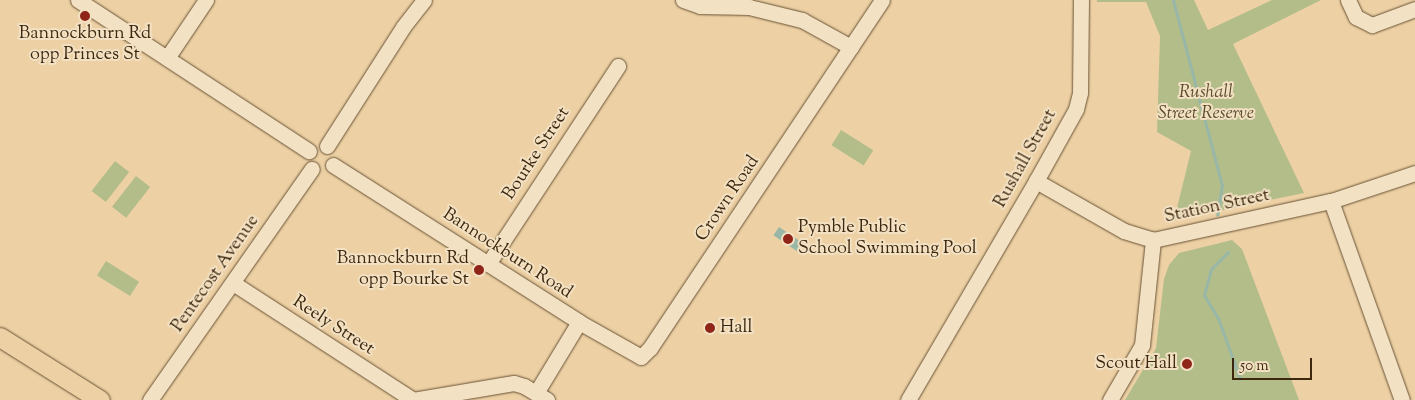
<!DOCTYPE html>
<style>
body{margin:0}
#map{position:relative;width:1415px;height:400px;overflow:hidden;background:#edd1a5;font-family:"Sorts Mill Goudy",serif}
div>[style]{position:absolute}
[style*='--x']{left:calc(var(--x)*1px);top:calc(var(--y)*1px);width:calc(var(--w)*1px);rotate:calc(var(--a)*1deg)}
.green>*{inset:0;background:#b3bd8a;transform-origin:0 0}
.water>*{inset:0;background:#99b7a6;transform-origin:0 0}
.stream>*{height:3px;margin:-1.5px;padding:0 1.5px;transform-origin:1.5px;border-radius:1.5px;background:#99b7a6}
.roads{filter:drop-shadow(0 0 1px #695234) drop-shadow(0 0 1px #695234)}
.minor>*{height:15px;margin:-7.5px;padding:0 7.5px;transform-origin:7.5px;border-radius:7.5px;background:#f3e1c4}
.major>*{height:19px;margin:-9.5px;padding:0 9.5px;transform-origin:9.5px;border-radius:9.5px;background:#edd1a5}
.dots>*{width:14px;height:14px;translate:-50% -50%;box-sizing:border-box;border:2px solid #f3e1c4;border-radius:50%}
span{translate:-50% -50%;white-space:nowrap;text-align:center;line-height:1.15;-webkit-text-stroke:4px #f3e1c4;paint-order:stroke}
.poi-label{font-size:18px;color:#3d270e}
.left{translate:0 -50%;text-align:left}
.right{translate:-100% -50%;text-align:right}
.park-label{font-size:18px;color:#5a4c2d;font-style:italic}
.street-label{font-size:18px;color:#3d270e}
.scale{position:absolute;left:1232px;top:358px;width:80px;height:22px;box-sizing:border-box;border:2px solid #3d270e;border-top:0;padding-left:6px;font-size:15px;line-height:18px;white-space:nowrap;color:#3d270e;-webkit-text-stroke:4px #f3e1c4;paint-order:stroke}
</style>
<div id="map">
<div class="green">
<div style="clip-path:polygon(1097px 0,1194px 0,1208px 30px,1272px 0,1321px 0,1233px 44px,1304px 193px,1174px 220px,1191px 151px,1157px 132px,1160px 36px,1146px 2px,1097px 2px)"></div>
<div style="left:841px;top:130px;width:38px;height:18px;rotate:32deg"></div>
<div style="left:115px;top:161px;width:18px;height:38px;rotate:38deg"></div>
<div style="left:136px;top:176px;width:18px;height:39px;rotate:38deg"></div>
<div style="clip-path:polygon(1232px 240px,1242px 249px,1299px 400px,1125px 400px,1156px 348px,1164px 279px,1169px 265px,1179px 253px)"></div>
<div style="left:106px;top:261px;width:39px;height:17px;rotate:32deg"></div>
</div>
<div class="water">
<div style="left:779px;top:227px;width:29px;height:10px;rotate:34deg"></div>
</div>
<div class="stream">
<div style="--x:1173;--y:0;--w:191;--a:75.2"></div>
<div style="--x:1222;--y:185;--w:30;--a:99"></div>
<div style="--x:1228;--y:252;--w:24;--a:135"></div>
<div style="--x:1211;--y:269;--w:27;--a:105"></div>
<div style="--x:1204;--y:295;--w:27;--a:59"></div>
<div style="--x:1218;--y:318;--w:65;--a:70.2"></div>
</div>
<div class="roads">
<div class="minor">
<div style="--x:78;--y:0;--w:276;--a:33.2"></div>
<div style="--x:683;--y:0;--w:18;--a:19"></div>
<div style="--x:700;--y:6;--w:49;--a:1.2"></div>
<div style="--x:749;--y:7;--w:55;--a:13.8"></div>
<div style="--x:802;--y:20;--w:56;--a:28.9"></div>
<div style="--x:1348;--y:0;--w:19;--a:65"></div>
<div style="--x:1356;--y:17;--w:18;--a:27"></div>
<div style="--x:1372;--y:25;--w:46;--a:-20.4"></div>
<div style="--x:167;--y:58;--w:70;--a:-56.1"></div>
<div style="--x:327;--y:146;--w:141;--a:-57.4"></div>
<div style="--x:403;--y:27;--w:34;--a:-52"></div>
<div style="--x:333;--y:165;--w:292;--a:32.5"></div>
<div style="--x:579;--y:322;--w:71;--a:29.4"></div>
<div style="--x:641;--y:357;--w:13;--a:-45"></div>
<div style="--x:650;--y:348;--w:418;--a:-56.3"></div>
<div style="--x:1036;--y:181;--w:101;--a:29.6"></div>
<div style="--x:1124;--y:231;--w:30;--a:17"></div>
<div style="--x:1153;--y:240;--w:182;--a:-12.4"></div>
<div style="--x:1331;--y:201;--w:89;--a:-18.4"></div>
<div style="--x:1331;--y:201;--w:211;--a:70.4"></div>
<div style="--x:488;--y:264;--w:237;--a:-56.7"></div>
<div style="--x:233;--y:283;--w:215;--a:33"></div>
<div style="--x:536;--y:393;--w:83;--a:-58.8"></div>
<div style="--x:150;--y:400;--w:282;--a:-55"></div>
<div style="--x:413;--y:400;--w:102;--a:-9.6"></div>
<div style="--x:514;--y:383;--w:10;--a:17"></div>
<div style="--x:524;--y:386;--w:27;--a:31"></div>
<div style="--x:908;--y:400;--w:254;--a:-59.7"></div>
<div style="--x:1036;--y:181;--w:82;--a:-60.9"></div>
<div style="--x:1076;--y:109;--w:16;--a:-76"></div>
<div style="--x:1080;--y:93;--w:93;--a:-89.4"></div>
<div style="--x:1110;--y:400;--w:64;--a:-59.8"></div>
<div style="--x:1142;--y:345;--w:106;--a:-84"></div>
</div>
<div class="major">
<div style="--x:0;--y:337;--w:118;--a:32.2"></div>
</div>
</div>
<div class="dots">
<div style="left:85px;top:16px;background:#8f2418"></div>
<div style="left:788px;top:239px;background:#8f2418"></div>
<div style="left:479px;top:270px;background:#8f2418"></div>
<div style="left:710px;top:328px;background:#8f2418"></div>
<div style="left:1187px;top:364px;background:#8f2418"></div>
</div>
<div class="poi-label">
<span style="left:85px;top:45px">Bannockburn Rd<br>opp Princes St</span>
<span class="left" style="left:798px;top:239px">Pymble Public<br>School Swimming Pool</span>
<span class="right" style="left:469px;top:270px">Bannockburn Rd<br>opp Bourke St</span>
<span class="left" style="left:720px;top:328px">Hall</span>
<span class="right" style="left:1177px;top:364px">Scout Hall</span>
</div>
<div class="park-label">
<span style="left:1206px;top:104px">Rushall<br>Street Reserve</span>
</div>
<div class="street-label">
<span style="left:537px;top:154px;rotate:-57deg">Bourke Street</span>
<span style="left:1026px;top:159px;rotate:-61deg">Rushall Street</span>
<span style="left:728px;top:199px;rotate:-56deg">Crown Road</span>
<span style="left:1217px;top:207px;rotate:-12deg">Station Street</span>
<span style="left:507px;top:254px;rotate:33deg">Bannockburn Road</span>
<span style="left:216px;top:274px;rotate:-55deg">Pentecost Avenue</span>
<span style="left:333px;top:326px;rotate:33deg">Reely Street</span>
</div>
<div class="scale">50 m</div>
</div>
